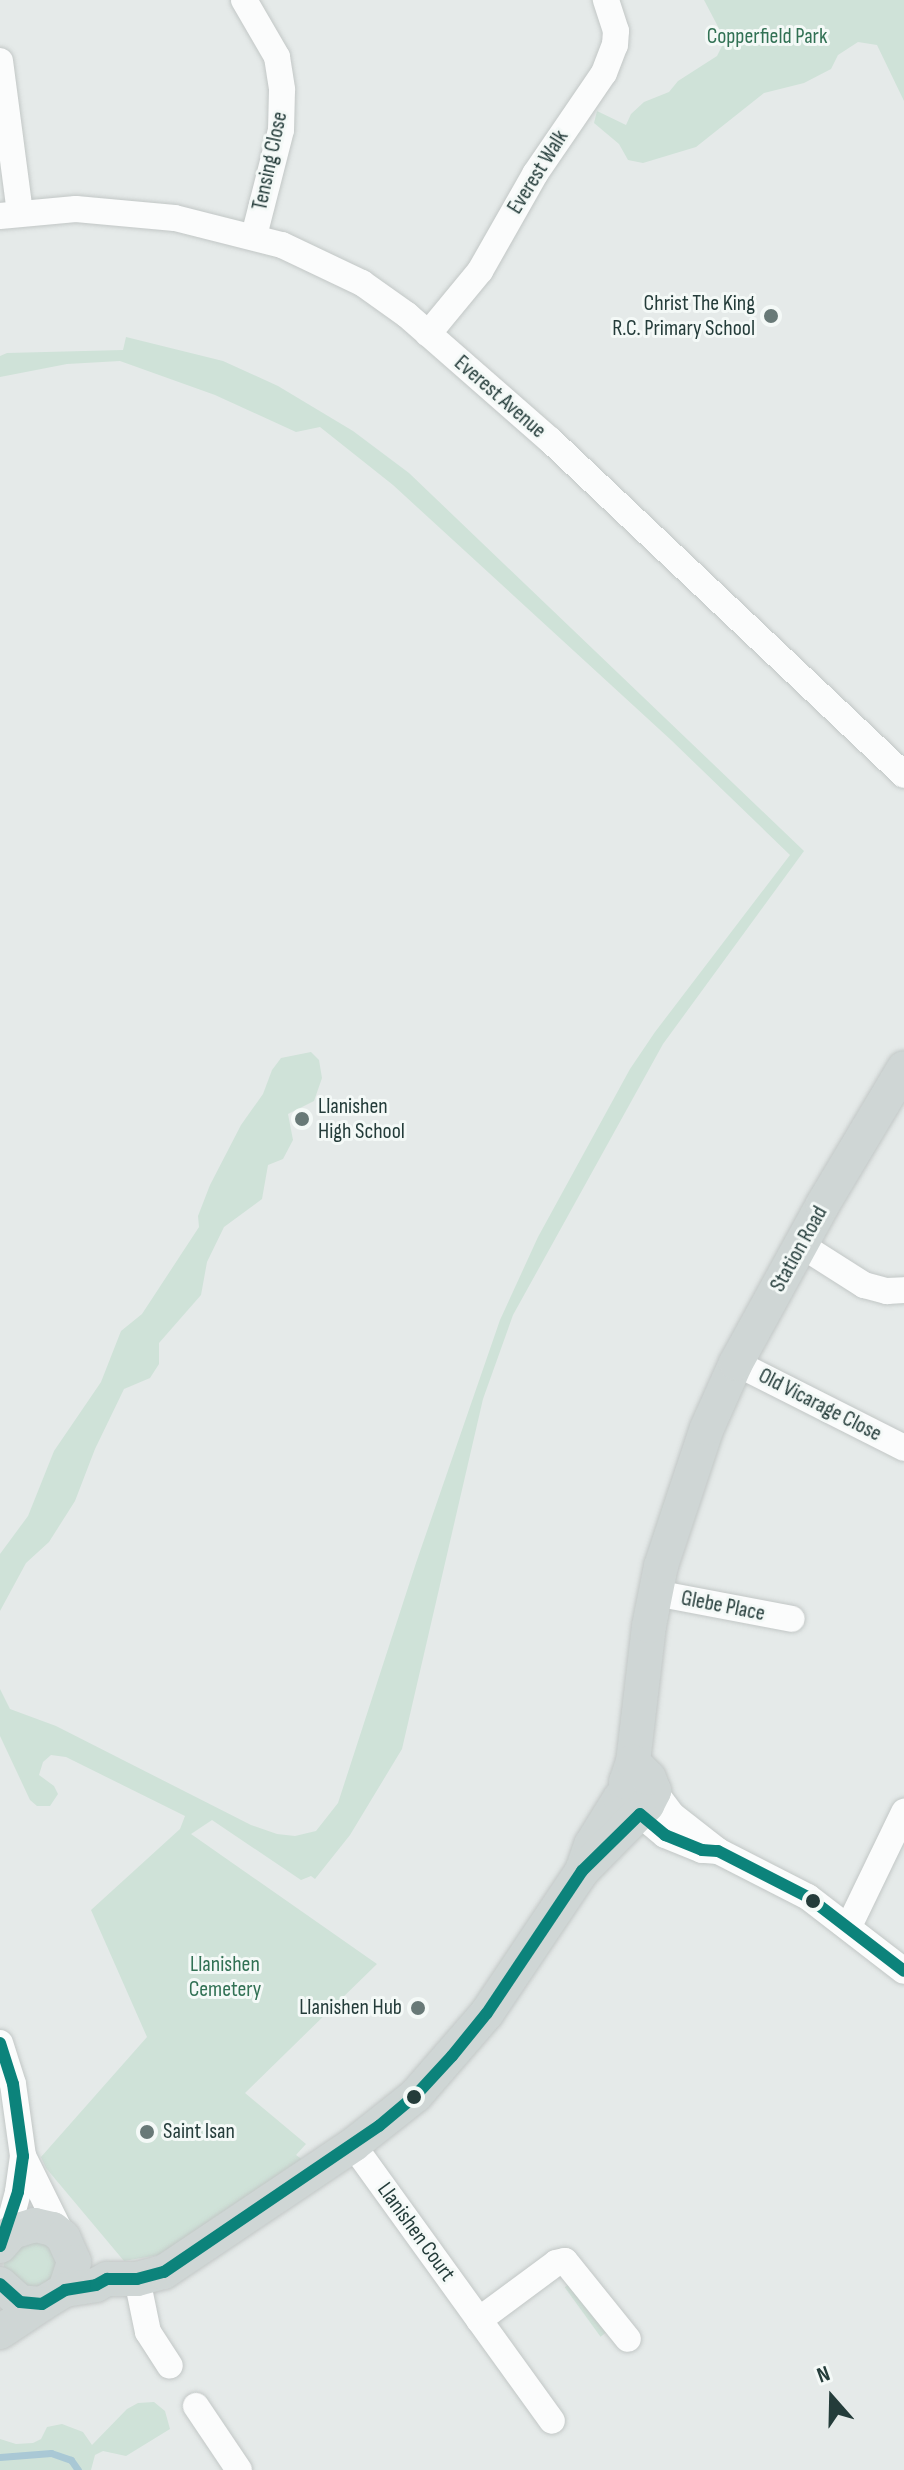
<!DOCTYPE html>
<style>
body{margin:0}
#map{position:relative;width:904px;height:2470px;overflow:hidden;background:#e5eae9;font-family:"Sofia Sans Condensed",sans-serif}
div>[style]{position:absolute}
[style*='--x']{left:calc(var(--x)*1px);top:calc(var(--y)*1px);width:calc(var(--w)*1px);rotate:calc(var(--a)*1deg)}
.green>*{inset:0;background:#cfe2d8;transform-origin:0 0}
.stream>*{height:7px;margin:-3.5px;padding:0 3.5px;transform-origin:3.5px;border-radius:3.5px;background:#a9c8d5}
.roads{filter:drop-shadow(0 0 2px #c2c7c6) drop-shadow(0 0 2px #c2c7c6)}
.minor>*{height:26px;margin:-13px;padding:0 13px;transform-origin:13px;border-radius:13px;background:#fbfcfc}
.major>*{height:34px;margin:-17px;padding:0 17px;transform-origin:17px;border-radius:17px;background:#cfd6d5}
.bus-1>*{height:12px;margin:-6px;padding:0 6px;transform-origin:6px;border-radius:6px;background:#0c837b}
.dots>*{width:22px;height:22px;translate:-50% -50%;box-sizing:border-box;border:4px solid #f4f9f7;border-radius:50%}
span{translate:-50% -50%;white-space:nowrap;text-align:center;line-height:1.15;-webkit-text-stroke:6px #f4f9f7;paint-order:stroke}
.park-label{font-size:22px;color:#317154}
.street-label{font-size:22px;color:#243c3a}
.poi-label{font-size:22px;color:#243c3a}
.right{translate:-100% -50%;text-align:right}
.left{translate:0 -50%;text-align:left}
.north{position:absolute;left:792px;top:2358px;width:80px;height:80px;-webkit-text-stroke:6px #f4f9f7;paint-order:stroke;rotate:340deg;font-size:22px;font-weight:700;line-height:32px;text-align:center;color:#243c3a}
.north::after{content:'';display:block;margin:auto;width:28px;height:36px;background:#243c3a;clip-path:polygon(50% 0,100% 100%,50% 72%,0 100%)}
</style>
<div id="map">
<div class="green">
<div style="clip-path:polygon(704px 0,904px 0,904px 101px,877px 45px,858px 42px,838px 55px,831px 69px,804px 83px,764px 93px,696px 147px,643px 163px,628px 160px,619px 144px,594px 123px,597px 111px,626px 125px,631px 114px,644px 102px,669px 92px,678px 81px,717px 56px,725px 40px)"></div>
<div style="clip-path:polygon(126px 337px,223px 361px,278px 386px,353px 431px,409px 473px,804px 851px,663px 1044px,513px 1315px,483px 1399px,402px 1749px,350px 1835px,315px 1879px,311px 1876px,301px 1880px,212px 1820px,191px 1834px,377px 1964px,245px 2093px,306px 2144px,296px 2155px,303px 2160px,164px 2254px,124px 2261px,46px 2168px,41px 2157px,147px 2037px,91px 1910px,180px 1829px,185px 1816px,66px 1757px,51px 1755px,43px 1762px,39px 1775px,54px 1786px,58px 1794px,50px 1806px,37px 1806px,30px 1800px,0 1736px,0 1689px,10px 1709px,56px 1726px,251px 1825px,277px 1834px,295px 1836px,316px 1831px,338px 1803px,416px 1563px,500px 1320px,538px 1237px,630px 1069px,655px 1032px,790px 855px,671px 740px,393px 485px,320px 427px,296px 432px,215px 395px,120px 361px,67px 364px,0 377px,0 356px,7px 353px,123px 350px)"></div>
<div style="clip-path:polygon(311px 1052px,319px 1060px,322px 1078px,314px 1101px,288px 1114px,293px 1140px,283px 1159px,268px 1165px,262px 1199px,224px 1227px,207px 1262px,201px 1295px,159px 1343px,159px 1364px,150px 1378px,124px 1389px,95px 1449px,75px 1501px,49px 1542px,26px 1563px,0 1611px,0 1554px,28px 1516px,54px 1451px,101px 1382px,121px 1331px,142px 1314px,199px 1227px,198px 1216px,210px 1185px,241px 1125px,263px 1094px,272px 1070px,281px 1058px)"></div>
<div style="clip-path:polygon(41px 2234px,64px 2262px,41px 2293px,7px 2276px,4px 2267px,4px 2258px)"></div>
<div style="left:572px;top:2282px;width:61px;height:9px;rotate:54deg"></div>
<div style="clip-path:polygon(154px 2402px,165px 2411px,170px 2429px,126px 2456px,103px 2451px,95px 2455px,91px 2470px,0 2470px,0 2439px,16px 2444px,33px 2443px,41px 2439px,47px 2427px,62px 2424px,83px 2432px,92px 2445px,127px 2409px,138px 2403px)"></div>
</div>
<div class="stream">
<div style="--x:0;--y:2457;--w:51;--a:-4.5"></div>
<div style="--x:51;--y:2453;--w:21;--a:19"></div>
<div style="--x:71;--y:2460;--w:12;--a:55"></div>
</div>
<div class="roads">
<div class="minor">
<div style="--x:244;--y:0;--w:66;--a:59.9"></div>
<div style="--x:277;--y:57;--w:33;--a:81"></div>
<div style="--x:282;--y:90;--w:40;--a:91.4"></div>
<div style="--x:281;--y:130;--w:109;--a:104.3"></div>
<div style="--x:0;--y:61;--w:153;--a:82.5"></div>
<div style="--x:0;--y:216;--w:76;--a:-5.3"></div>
<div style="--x:76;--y:209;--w:99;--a:5.2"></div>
<div style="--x:175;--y:218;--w:110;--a:14.2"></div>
<div style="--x:282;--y:245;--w:89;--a:25.4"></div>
<div style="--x:362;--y:283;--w:55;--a:35.4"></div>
<div style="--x:407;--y:315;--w:190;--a:41.2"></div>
<div style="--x:550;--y:440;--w:487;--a:43.4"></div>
<div style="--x:428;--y:334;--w:82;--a:-50.5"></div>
<div style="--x:480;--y:271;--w:112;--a:-60.4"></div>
<div style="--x:535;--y:174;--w:122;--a:-55.7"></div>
<div style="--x:604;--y:73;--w:30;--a:-69"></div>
<div style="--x:615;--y:45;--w:14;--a:-86"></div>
<div style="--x:616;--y:31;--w:33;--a:-108"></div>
<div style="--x:801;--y:1245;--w:75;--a:32.4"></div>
<div style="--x:864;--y:1285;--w:24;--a:15"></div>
<div style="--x:887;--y:1291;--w:17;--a:-3"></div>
<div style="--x:736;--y:1363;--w:188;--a:26.8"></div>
<div style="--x:655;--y:1593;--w:139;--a:10.7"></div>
<div style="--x:718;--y:1851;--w:16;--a:-176"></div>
<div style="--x:702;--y:1850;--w:40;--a:-158"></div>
<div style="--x:665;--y:1835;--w:33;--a:-140"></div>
<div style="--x:640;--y:1814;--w:25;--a:-122"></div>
<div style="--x:627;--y:1793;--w:14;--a:-21"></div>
<div style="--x:640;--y:1788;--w:14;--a:12"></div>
<div style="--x:654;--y:1791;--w:30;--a:53"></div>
<div style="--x:672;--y:1815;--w:58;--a:38"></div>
<div style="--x:718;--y:1851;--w:101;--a:27.1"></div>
<div style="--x:808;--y:1897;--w:121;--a:37.6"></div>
<div style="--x:849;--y:1926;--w:127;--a:-64.2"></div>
<div style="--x:0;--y:2043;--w:43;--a:72.4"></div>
<div style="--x:13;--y:2084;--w:73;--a:82.1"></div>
<div style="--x:23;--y:2156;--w:36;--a:98"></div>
<div style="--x:18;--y:2192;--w:47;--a:104.9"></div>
<div style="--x:353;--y:2145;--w:340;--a:54.2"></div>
<div style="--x:23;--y:2156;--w:90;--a:63.7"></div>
<div style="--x:137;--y:2279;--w:54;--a:78.3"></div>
<div style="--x:148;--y:2332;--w:40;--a:57.1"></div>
<div style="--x:479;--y:2320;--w:96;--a:-36.5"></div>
<div style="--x:556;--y:2263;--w:9;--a:-13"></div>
<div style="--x:565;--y:2261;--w:100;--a:51.1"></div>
<div style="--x:196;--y:2406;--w:77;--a:56.1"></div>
</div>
<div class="major">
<div style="--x:582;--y:1871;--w:28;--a:-71"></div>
<div style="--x:591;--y:1845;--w:55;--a:-58.3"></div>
<div style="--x:620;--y:1798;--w:9;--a:-36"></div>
<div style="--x:627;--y:1793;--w:11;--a:-95"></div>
<div style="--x:626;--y:1782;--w:21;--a:-71"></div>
<div style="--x:633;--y:1762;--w:137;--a:-83.3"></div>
<div style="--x:649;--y:1626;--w:61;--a:-78.7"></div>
<div style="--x:661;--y:1566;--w:145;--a:-71.6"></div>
<div style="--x:707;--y:1428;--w:71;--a:-66"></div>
<div style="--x:736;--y:1363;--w:181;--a:-61.3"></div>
<div style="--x:823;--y:1204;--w:158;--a:-59.2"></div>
<div style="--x:0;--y:2246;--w:18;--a:-49"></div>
<div style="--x:12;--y:2232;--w:24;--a:-17"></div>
<div style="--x:35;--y:2225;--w:18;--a:13"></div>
<div style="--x:53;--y:2229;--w:13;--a:39"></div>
<div style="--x:63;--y:2237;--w:27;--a:66"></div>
<div style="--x:74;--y:2262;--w:29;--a:108"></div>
<div style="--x:65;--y:2290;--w:27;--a:149"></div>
<div style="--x:42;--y:2304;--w:22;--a:-175"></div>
<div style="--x:20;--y:2302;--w:27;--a:-138"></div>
<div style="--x:65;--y:2290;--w:31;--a:-9"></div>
<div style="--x:96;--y:2285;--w:13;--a:-29"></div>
<div style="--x:107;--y:2279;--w:30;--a:0"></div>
<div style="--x:137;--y:2279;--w:28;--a:-15"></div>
<div style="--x:164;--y:2272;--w:228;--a:-33.9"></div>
<div style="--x:353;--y:2145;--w:80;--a:-38.4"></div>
<div style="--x:416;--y:2095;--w:108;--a:-49.1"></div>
<div style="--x:487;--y:2013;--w:171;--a:-56.2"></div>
<div style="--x:582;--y:1871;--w:93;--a:-45.4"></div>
<div style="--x:647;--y:1805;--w:16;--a:-63"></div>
<div style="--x:654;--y:1791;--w:14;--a:-111"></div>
<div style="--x:649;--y:1778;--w:23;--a:-135"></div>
<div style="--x:0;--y:2332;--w:50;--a:-33.7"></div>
</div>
</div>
<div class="bus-1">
<div style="--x:0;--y:2043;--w:43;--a:72.4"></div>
<div style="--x:13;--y:2084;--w:73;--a:82.1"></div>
<div style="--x:23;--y:2156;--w:36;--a:98"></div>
<div style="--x:18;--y:2192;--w:57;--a:108.4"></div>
<div style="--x:0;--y:2284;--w:27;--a:42"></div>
<div style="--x:20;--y:2302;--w:22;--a:5"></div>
<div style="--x:42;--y:2304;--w:27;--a:-31"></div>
<div style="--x:65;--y:2290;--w:31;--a:-9"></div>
<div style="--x:96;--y:2285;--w:13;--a:-29"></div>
<div style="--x:107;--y:2279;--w:30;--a:0"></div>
<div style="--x:137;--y:2279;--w:28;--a:-15"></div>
<div style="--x:164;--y:2272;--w:260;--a:-34.2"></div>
<div style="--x:379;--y:2126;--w:48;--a:-40"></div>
<div style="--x:416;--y:2095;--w:53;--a:-47.3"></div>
<div style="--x:452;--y:2056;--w:55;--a:-50.9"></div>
<div style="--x:487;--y:2013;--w:171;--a:-56.2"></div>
<div style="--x:582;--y:1871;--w:81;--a:-44.5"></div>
<div style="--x:640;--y:1814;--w:33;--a:40"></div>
<div style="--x:665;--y:1835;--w:40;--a:22"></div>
<div style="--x:702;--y:1850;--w:16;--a:4"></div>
<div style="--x:718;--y:1851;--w:101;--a:27.1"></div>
<div style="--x:808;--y:1897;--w:121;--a:37.6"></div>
</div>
<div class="dots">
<div style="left:771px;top:316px;background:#687977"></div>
<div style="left:302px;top:1119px;background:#687977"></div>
<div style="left:813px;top:1901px;background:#243c3a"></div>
<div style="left:418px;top:2008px;background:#687977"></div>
<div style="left:414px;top:2097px;background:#243c3a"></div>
<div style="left:147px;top:2132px;background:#687977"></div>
</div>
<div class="park-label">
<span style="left:767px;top:37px">Copperfield Park</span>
<span style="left:225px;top:1977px">Llanishen<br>Cemetery</span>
</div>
<div class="street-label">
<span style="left:270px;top:161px;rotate:-78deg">Tensing Close</span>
<span style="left:538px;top:172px;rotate:-58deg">Everest Walk</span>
<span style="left:500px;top:397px;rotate:41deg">Everest Avenue</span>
<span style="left:799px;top:1249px;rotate:-61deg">Station Road</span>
<span style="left:820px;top:1405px;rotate:27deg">Old Vicarage Close</span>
<span style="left:723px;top:1606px;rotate:11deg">Glebe Place</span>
<span style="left:416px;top:2232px;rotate:54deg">Llanishen Court</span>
</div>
<div class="poi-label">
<span class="right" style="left:755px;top:316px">Christ The King<br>R.C. Primary School</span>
<span class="left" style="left:318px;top:1119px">Llanishen<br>High School</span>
<span class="right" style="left:402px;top:2008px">Llanishen Hub</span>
<span class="left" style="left:163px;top:2132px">Saint Isan</span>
</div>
<div class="north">N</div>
</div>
